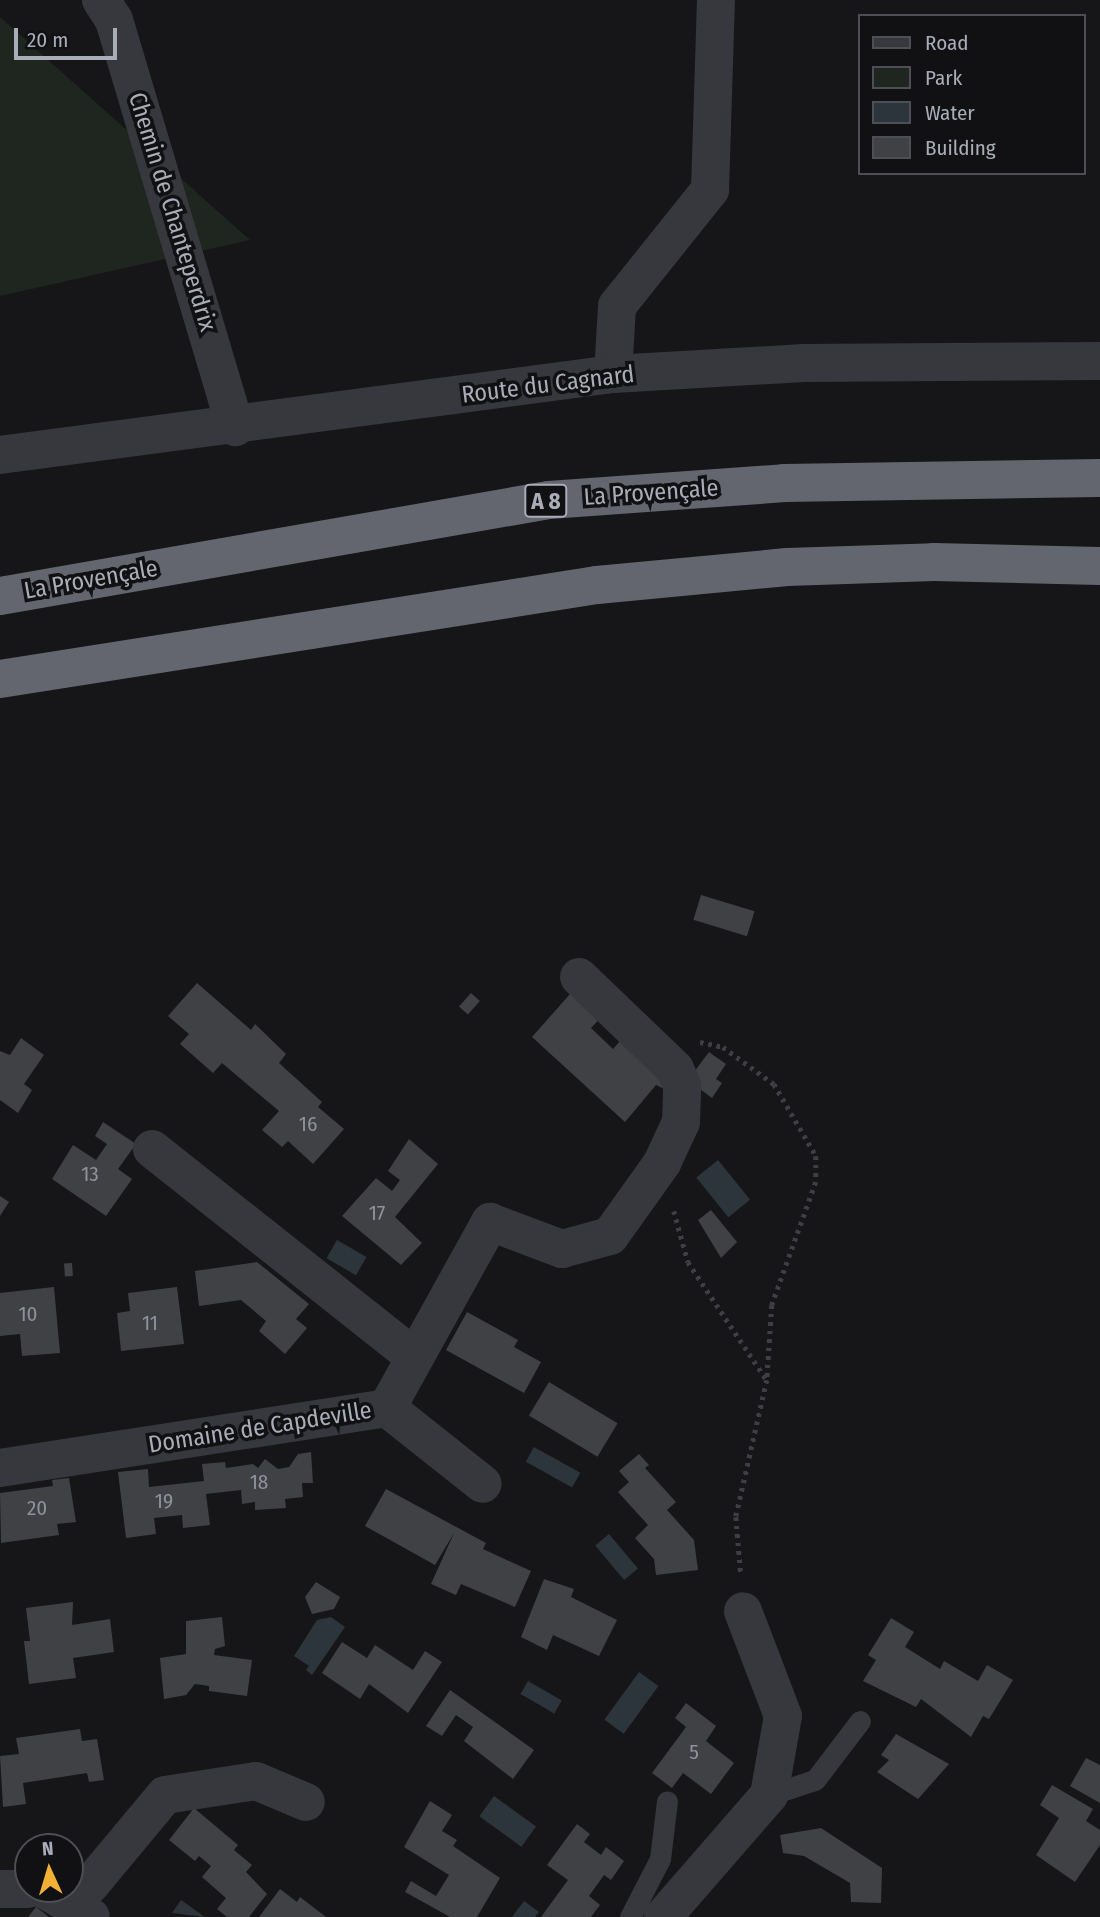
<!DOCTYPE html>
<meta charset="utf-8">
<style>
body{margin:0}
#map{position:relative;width:1100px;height:1917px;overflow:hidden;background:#161618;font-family:"Fira Sans Condensed",sans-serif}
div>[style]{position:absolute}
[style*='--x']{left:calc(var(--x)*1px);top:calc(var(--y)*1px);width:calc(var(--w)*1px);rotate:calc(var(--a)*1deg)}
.green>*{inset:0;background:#1e261f}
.water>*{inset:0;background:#2c353c;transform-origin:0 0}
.building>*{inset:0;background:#404145;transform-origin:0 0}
.path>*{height:4.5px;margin-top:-2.25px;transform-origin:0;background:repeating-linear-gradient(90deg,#3d3f44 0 3.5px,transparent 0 8.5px)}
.service>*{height:21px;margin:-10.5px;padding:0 10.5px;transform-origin:10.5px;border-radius:10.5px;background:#37383d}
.minor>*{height:38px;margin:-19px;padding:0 19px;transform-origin:19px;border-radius:19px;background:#37383d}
.tertiary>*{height:38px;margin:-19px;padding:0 19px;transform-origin:19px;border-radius:19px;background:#37383d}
.motorway>*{height:38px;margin:-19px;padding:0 19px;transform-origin:19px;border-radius:19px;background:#63666e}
span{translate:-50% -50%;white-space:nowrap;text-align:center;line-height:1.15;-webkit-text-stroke:7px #111113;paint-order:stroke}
.number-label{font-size:21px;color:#8e929b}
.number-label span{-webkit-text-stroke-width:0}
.shield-label span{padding:2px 5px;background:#111113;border:2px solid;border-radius:5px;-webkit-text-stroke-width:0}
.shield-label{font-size:23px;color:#a8adb8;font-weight:700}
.street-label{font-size:24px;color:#a8adb8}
.legend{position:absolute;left:858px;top:14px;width:228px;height:161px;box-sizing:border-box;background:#111113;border:2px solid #4d4f55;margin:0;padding:9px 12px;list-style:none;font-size:21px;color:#a8adb8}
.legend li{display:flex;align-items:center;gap:14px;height:35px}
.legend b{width:35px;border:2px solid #4d4f55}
.north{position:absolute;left:14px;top:1833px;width:70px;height:70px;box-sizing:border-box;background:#111113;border:2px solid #4d4f55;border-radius:50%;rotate:356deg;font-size:19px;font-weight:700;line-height:28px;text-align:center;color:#a8adb8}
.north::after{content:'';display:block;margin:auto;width:24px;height:32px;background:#f2b134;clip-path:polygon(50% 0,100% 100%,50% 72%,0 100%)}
.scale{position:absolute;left:14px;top:28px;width:103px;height:32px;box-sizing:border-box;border:4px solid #a8adb8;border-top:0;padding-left:9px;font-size:21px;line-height:24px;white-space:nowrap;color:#a8adb8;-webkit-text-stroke:5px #111113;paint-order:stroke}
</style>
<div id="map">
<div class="green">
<div style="clip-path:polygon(0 17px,250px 240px,0 296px)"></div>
</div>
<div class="water">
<div style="left:718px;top:1160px;width:51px;height:28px;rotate:51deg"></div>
<div style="left:337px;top:1240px;width:34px;height:21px;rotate:30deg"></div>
<div style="left:534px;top:1447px;width:53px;height:17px;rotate:29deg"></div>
<div style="left:609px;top:1534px;width:45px;height:18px;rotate:50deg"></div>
<div style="clip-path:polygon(331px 1617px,345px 1627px,312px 1675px,306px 1670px,309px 1666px,294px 1656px,317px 1620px)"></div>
<div style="left:639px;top:1672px;width:24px;height:59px;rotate:36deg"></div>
<div style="left:528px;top:1681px;width:39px;height:15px;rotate:30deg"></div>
<div style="left:494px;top:1796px;width:52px;height:25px;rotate:36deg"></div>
<div style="clip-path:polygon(181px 1900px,205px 1917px,172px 1913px)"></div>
<div style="clip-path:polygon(524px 1901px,539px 1912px,535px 1917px,512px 1917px)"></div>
</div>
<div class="building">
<div style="left:701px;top:895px;width:56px;height:26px;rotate:17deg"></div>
<div style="clip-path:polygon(197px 983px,251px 1030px,255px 1024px,286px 1054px,279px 1063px,322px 1102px,318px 1107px,344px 1129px,313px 1164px,288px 1141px,282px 1147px,262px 1130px,279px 1111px,222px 1063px,213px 1073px,180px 1044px,189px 1034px,168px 1016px)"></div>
<div style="clip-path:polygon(578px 985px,607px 1011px,591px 1028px,613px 1049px,620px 1041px,666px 1079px,669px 1091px,656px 1085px,625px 1122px,532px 1037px)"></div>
<div style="left:471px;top:993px;width:12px;height:18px;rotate:42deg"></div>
<div style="clip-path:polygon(21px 1038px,44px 1055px,24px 1084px,32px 1090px,18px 1113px,0 1100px,0 1051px,10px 1055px)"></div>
<div style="clip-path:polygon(709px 1052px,726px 1064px,716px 1079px,722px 1083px,712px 1098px,688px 1080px)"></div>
<div style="clip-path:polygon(103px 1122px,136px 1144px,118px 1169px,132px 1179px,106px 1216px,52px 1179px,73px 1145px,96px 1160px,107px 1144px,95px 1136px)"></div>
<div style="clip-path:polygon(409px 1139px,438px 1164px,395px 1217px,422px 1243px,401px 1265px,342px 1216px,376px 1178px,392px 1191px,400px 1180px,388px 1171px)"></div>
<div style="clip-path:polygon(0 1196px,9px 1202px,0 1216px)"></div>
<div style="clip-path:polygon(711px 1210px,737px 1242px,721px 1258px,698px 1220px)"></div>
<div style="clip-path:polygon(257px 1262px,309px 1304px,296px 1319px,307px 1328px,285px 1354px,259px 1331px,266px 1321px,241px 1300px,199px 1306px,195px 1271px)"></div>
<div style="left:72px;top:1263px;width:13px;height:8px;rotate:86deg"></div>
<div style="clip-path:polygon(54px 1287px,60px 1353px,22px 1356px,20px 1334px,0 1336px,0 1293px)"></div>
<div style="clip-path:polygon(177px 1287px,184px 1344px,121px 1351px,117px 1313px,130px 1311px,128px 1293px)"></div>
<div style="clip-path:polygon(467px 1312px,518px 1340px,514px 1347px,541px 1362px,524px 1393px,446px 1350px)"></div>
<div style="left:549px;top:1382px;width:80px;height:39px;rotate:31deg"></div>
<div style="clip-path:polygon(311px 1452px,313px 1483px,302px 1483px,303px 1497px,285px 1499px,286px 1508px,255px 1510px,255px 1502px,242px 1504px,241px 1490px,206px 1494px,210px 1525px,183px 1528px,182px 1515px,154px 1518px,156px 1534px,126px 1538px,118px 1472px,148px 1469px,149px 1487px,204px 1481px,202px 1464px,225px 1462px,226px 1468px,253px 1464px,258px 1468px,265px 1459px,278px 1469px,289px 1467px,298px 1454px)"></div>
<div style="clip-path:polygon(639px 1454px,649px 1465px,645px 1468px,676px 1502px,667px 1510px,694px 1540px,698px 1570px,656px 1575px,654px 1559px,635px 1538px,648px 1525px,618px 1492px,629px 1482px,619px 1471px)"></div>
<div style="clip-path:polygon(69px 1478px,76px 1522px,57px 1524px,59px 1535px,1px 1543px,0 1493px,53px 1486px,52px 1480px)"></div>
<div style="clip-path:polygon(386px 1489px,486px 1543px,483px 1549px,531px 1571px,515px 1607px,461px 1584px,456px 1595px,431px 1584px,454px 1533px,435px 1565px,365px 1526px)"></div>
<div style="clip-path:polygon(544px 1579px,574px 1589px,571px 1597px,617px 1620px,599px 1656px,553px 1635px,547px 1650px,521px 1637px)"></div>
<div style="clip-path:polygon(316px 1582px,340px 1597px,334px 1609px,312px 1614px,305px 1597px)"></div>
<div style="clip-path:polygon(73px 1602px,72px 1625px,110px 1619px,114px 1652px,73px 1658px,76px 1678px,29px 1684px,24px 1641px,30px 1641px,26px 1608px)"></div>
<div style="clip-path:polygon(222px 1617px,225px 1646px,215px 1649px,214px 1655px,252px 1660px,247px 1696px,209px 1691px,209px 1686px,195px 1684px,186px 1695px,164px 1699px,160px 1658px,186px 1654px,186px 1621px)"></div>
<div style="clip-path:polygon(891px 1618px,914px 1632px,905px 1647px,940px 1669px,944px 1661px,978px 1681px,987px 1665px,1013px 1680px,989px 1719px,983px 1716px,971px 1737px,921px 1699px,916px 1707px,863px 1681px,876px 1660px,868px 1655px)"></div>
<div style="clip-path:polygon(342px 1642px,367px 1658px,375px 1645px,413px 1670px,425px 1651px,442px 1662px,408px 1713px,369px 1684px,360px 1699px,322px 1673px)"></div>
<div style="clip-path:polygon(450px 1690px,534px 1750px,513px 1779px,464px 1741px,473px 1727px,456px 1715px,442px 1736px,426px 1726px)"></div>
<div style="clip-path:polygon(686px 1703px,716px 1726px,706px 1741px,734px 1763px,711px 1794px,683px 1773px,672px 1788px,652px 1773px,686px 1727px,675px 1718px)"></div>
<div style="clip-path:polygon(80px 1729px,82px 1741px,97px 1739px,104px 1780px,89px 1782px,87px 1773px,23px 1783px,26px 1804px,3px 1807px,0 1756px,19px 1754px,16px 1738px)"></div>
<div style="clip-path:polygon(896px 1734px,949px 1764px,918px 1799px,877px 1772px,889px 1760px,881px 1755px)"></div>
<div style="clip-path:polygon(1086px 1758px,1100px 1765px,1100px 1803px,1070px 1786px)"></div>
<div style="clip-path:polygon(1052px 1785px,1093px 1809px,1086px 1821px,1100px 1830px,1100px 1845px,1075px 1882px,1036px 1855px,1059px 1818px,1040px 1805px)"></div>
<div style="clip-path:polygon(430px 1801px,452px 1815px,442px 1831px,457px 1840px,453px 1846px,500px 1878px,477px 1917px,450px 1917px,405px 1892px,411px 1881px,436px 1896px,449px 1875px,404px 1847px)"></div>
<div style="clip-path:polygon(194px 1808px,238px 1845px,234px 1850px,252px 1865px,246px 1872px,267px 1894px,249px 1917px,227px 1917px,217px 1909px,226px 1898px,202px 1877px,211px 1866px,199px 1856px,195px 1861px,169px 1840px)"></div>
<div style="clip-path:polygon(577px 1824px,590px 1834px,584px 1842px,601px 1855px,606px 1847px,624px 1861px,611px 1880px,604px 1875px,589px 1896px,600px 1905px,591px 1917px,541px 1917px,568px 1880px,547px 1865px)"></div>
<div style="clip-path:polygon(821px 1828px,882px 1868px,881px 1903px,851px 1902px,850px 1883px,804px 1856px,783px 1853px,780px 1835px)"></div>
<div style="clip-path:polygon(280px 1889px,297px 1902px,300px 1897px,326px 1917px,259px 1917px)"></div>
<div style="clip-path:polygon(36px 1907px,49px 1917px,28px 1917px)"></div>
</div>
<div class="path">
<div style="--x:700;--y:1042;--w:24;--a:12"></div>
<div style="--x:723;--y:1047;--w:63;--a:36"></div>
<div style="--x:774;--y:1084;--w:83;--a:59.7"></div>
<div style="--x:816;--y:1156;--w:26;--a:90"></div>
<div style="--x:816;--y:1182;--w:131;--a:109.7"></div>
<div style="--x:772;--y:1305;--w:75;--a:93.8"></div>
<div style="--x:767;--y:1380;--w:140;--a:102.8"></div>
<div style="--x:736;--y:1517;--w:58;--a:85.1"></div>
<div style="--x:674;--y:1211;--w:53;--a:74.6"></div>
<div style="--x:688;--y:1262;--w:141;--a:56.3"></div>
</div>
<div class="service">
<div style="--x:769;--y:1795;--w:48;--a:-18.1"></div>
<div style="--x:815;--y:1780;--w:74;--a:-52.7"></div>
<div style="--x:630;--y:1917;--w:65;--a:-62.7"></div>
<div style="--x:660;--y:1859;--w:58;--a:-83.1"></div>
</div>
<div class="minor">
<div style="--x:101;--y:0;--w:24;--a:57"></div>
<div style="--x:114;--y:20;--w:425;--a:73.4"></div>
<div style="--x:613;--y:374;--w:68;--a:-86.6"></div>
<div style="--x:617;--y:306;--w:149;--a:-51.3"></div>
<div style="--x:710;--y:190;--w:190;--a:-88.2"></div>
<div style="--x:152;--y:1149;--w:335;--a:38.4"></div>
<div style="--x:387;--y:1408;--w:122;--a:38.4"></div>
<div style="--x:0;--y:1468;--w:392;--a:-8.8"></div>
<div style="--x:387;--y:1408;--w:213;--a:-61"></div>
<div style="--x:490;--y:1222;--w:77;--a:20.6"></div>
<div style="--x:562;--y:1249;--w:50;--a:-15.2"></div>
<div style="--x:610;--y:1236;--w:90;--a:-54.5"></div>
<div style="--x:662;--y:1163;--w:45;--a:-65.1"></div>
<div style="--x:681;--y:1122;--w:37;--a:-88"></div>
<div style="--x:682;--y:1085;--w:17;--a:-114"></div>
<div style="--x:675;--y:1069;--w:133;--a:-136.2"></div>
<div style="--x:70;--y:1887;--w:20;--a:-6"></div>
<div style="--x:90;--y:1885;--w:117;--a:-50.2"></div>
<div style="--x:165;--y:1795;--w:92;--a:-8.7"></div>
<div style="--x:256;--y:1781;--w:54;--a:22.8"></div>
<div style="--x:0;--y:1889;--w:28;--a:0"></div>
<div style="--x:45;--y:1890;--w:53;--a:30.4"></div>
<div style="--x:663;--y:1917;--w:162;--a:-49"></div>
<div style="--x:769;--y:1795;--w:80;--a:-80"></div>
<div style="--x:783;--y:1716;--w:112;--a:-110.9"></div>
</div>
<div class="tertiary">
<div style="--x:0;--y:455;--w:618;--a:-7.53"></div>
<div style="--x:613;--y:374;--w:191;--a:-3.3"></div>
<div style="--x:804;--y:363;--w:296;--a:-0.4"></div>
</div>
<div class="motorway">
<div style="--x:0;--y:596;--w:557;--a:-9.92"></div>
<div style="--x:549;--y:500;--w:236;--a:-4.1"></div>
<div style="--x:784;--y:483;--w:316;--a:-0.9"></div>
<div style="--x:0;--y:679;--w:604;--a:-8.95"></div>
<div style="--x:597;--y:585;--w:191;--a:-5.4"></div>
<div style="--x:787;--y:567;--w:147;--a:-1.9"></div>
<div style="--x:934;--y:562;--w:166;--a:1.4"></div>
</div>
<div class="number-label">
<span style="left:308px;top:1124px">16</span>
<span style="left:90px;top:1174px">13</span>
<span style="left:377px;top:1213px">17</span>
<span style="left:28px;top:1314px">10</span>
<span style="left:150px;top:1323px">11</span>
<span style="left:259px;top:1482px">18</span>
<span style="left:164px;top:1501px">19</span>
<span style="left:37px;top:1508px">20</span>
<span style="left:694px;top:1752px">5</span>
</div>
<div class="shield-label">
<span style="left:546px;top:501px">A 8</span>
</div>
<div class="street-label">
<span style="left:172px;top:212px;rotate:73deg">Chemin de Chanteperdrix</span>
<span style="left:548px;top:385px;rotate:-7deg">Route du Cagnard</span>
<span style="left:651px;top:493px;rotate:-4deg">La Provençale</span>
<span style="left:91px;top:580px;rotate:-10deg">La Provençale</span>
<span style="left:260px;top:1428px;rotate:-9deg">Domaine de Capdeville</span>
</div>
<ul class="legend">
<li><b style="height:9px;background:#37383d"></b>Road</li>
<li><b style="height:19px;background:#1e261f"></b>Park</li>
<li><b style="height:19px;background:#2c353c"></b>Water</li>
<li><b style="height:19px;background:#404145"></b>Building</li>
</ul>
<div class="north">N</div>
<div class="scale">20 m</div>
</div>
